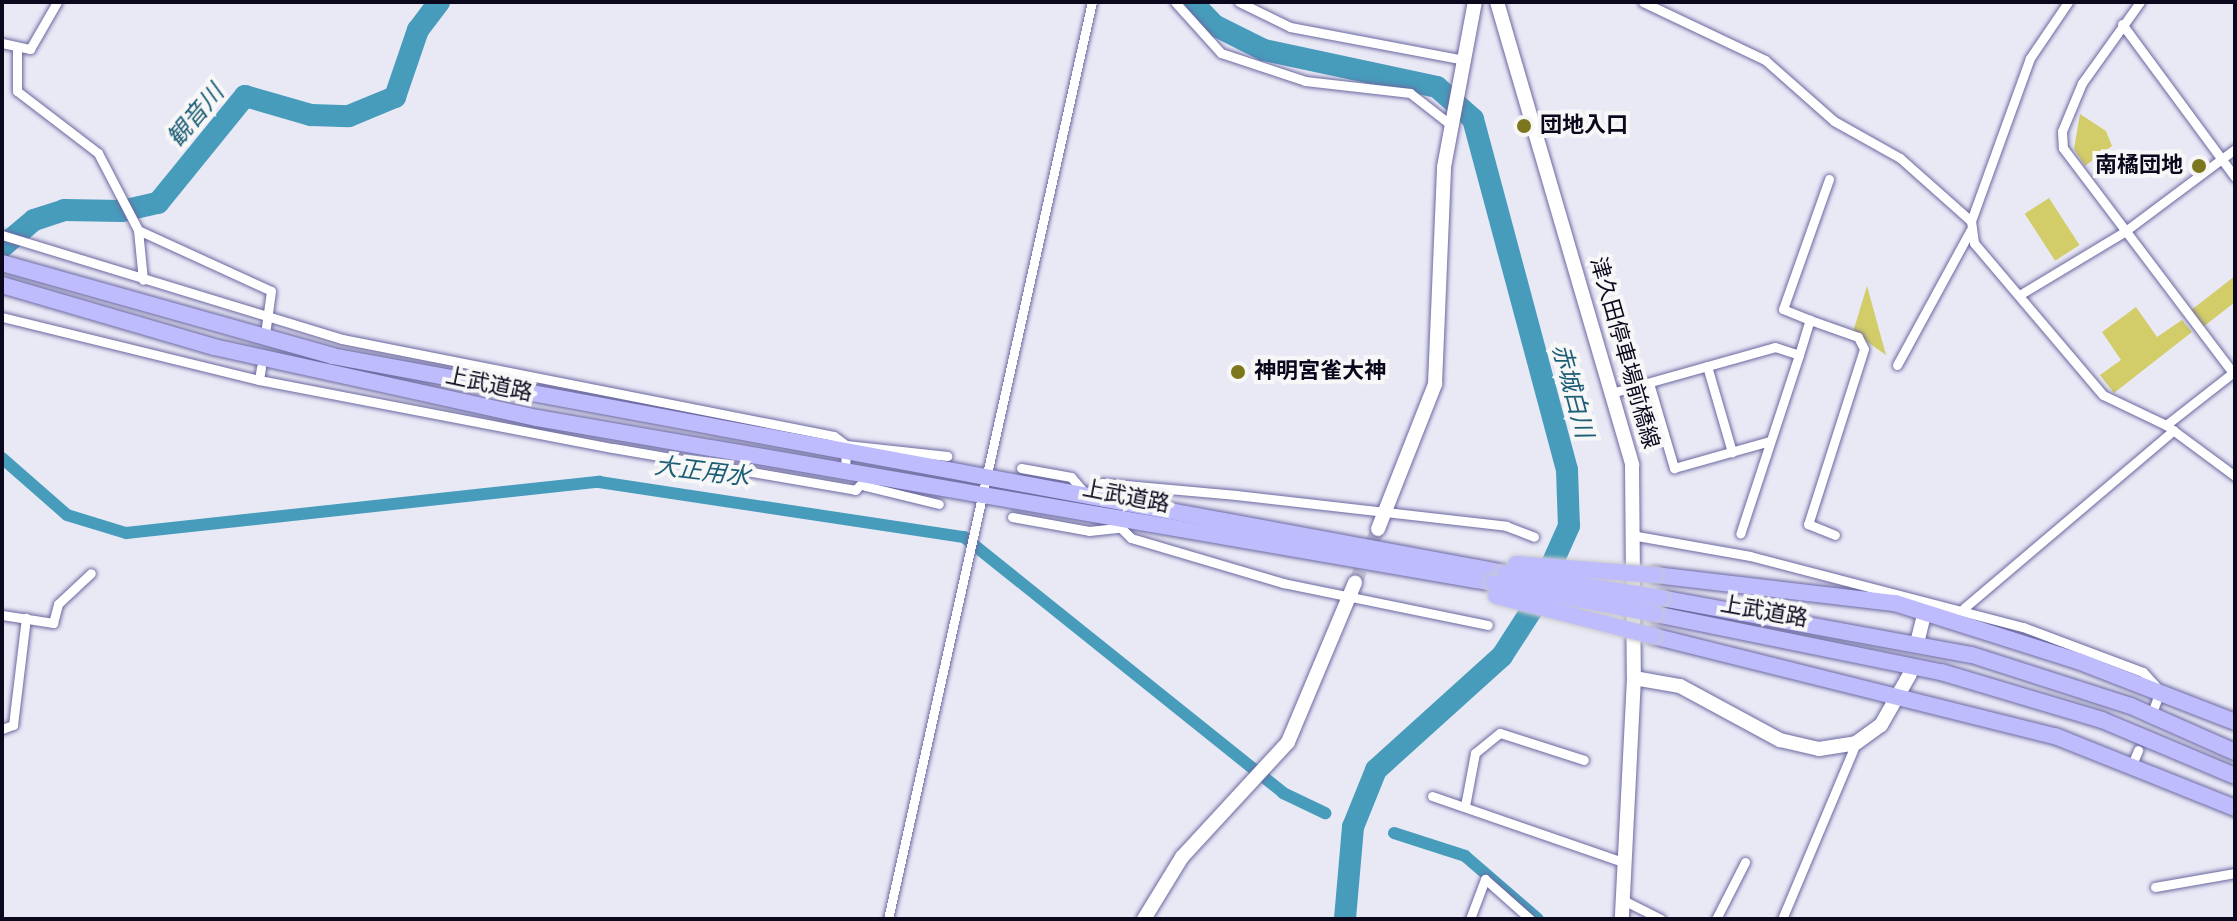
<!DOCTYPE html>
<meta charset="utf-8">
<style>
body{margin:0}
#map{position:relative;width:2237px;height:921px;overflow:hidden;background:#e9e9f6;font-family:"Source Sans 3","Noto Sans JP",sans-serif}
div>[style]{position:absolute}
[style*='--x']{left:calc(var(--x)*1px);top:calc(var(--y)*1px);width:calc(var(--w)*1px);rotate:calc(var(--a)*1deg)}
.green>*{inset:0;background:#d2cc69;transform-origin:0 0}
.canal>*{height:12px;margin:-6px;padding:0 6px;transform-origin:6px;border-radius:6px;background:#479bbb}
.river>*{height:22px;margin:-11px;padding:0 11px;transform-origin:11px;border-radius:11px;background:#479bbb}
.secondary-tunnel>*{height:14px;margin-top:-7px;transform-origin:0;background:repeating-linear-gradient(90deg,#c8c7d5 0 14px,transparent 0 21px)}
.roads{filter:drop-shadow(0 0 2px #6b68a0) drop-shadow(0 0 2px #6b68a0)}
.street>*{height:9px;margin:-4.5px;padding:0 4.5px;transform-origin:4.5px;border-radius:4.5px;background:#fff}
.secondary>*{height:14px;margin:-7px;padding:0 7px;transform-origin:7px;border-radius:7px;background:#fff}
.highway>*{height:16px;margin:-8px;padding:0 8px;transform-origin:8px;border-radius:8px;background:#bebcfc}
.bridges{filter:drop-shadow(0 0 2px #c9c9cd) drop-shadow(0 0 2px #c9c9cd)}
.highway-bridge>*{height:16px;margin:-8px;padding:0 8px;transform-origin:8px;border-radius:8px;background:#bebcfc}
.dots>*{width:22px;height:22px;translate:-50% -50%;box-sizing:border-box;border:4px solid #f7f7f7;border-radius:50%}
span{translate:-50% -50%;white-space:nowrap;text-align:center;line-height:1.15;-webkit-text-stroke:8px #f7f7f7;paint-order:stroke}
.poi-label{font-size:22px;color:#0b081d;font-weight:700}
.left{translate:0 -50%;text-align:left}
.right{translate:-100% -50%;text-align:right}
.street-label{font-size:22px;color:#0b081d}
.water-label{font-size:24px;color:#1c5e75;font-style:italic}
.frame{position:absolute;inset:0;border:4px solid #0b081d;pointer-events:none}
</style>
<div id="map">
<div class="green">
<div style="clip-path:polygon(2080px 114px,2106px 131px,2112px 146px,2085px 166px,2074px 149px)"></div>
<div style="left:2049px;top:198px;width:56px;height:29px;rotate:57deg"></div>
<div style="clip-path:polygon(2235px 276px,2235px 302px,2203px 327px,2190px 311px)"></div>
<div style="clip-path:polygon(1867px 286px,1886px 355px,1853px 332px)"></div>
<div style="clip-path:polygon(2136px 307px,2157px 337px,2182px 320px,2192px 332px,2114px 393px,2100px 375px,2121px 360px,2102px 332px)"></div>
</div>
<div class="canal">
<div style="--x:2;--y:458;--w:86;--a:41.2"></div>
<div style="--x:67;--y:515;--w:62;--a:17"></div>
<div style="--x:126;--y:533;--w:476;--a:-6.2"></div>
<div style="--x:599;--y:482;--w:369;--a:8.6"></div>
<div style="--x:964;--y:537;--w:409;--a:38.7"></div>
<div style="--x:1283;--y:793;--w:47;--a:25.5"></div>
<div style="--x:1394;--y:833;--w:75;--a:17.9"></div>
<div style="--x:1465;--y:856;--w:96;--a:40.8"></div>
</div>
<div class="river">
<div style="--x:1192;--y:2;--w:32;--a:46"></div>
<div style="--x:1214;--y:25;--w:56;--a:26.6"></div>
<div style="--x:1264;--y:50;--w:177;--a:12.1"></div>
<div style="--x:1437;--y:87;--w:48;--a:41.6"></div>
<div style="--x:1473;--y:119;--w:363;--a:75"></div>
<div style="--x:1567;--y:470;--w:56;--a:88"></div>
<div style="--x:1569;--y:526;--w:93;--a:114.1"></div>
<div style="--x:1531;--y:611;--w:54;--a:122.8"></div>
<div style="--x:1502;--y:656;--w:170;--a:137.9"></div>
<div style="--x:1376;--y:770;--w:61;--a:112"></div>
<div style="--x:1353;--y:827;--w:92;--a:95"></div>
<div style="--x:2;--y:247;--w:42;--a:-40.2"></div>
<div style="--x:34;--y:220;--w:32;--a:-18"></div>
<div style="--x:64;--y:210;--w:58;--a:1"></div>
<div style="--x:122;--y:211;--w:37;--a:-13"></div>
<div style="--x:158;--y:203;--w:138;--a:-50.9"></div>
<div style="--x:245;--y:96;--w:69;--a:16.1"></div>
<div style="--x:311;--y:115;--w:38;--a:2"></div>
<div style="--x:349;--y:116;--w:50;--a:-22.4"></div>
<div style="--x:395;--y:97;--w:71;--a:-71.1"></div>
<div style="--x:418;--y:30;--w:35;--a:-53"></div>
</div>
<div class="secondary-tunnel">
<div style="--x:1355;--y:583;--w:59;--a:-66.9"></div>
</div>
<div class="roads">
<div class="street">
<div style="--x:1175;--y:2;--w:69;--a:48"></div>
<div style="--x:1221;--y:53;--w:89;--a:18.4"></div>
<div style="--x:1305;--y:81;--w:106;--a:6.5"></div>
<div style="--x:1410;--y:93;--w:52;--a:38"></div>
<div style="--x:1239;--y:2;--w:57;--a:26.1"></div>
<div style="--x:1290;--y:27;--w:177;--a:10.7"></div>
<div style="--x:1643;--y:2;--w:135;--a:25.4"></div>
<div style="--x:1765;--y:60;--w:92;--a:41.5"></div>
<div style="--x:1834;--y:121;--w:76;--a:29.3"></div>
<div style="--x:1900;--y:158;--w:95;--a:41.6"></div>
<div style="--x:1971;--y:221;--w:22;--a:82"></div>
<div style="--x:1974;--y:243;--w:199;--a:49.7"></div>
<div style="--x:2103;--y:395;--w:70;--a:25.5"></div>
<div style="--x:2166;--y:425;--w:86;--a:36.5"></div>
<div style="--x:2140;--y:2;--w:100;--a:125.6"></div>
<div style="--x:2082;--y:83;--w:52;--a:112.6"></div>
<div style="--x:2062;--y:131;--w:17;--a:87"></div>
<div style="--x:2063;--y:148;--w:282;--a:52.9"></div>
<div style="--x:2122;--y:24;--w:190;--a:53.6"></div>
<div style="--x:2;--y:43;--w:29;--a:12"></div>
<div style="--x:30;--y:49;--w:54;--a:-60.1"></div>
<div style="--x:17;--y:50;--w:41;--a:90"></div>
<div style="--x:17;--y:91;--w:102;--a:37.4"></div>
<div style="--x:98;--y:153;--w:87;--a:62.5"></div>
<div style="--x:138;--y:230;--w:50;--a:84.3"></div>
<div style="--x:1971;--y:221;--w:173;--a:-70.1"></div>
<div style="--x:2030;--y:58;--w:68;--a:-55.8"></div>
<div style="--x:138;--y:230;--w:146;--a:24.6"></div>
<div style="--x:271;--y:291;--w:43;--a:97.9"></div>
<div style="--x:2;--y:235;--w:356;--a:17"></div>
<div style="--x:342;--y:339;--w:501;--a:11.15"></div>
<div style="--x:834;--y:436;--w:15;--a:37"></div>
<div style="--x:846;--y:445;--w:24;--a:92"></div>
<div style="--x:2021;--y:294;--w:120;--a:-31"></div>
<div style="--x:2124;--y:232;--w:139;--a:-36.8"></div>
<div style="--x:2;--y:317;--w:265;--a:13.8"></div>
<div style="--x:259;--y:380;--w:360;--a:10.9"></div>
<div style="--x:613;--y:448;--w:246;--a:9.8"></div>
<div style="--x:855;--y:490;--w:23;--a:-45"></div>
<div style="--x:1810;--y:320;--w:51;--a:19.5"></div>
<div style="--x:1858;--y:337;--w:13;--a:63"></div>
<div style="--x:1864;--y:349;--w:184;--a:107.7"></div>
<div style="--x:1808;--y:524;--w:29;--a:22"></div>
<div style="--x:1799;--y:355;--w:37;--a:-73"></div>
<div style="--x:1810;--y:320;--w:29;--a:-158"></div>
<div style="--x:1783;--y:309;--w:138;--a:-70.5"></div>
<div style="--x:1897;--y:365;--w:153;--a:-61.4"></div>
<div style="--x:1707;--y:366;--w:90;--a:73.8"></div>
<div style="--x:259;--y:380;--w:13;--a:-81"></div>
<div style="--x:1649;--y:383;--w:89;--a:73.6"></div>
<div style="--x:1674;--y:468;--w:100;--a:-15.7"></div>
<div style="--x:1615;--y:392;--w:166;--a:-15.7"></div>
<div style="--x:1775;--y:347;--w:25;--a:18"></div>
<div style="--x:1799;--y:355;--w:188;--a:108.2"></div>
<div style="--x:2166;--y:425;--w:88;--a:-38"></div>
<div style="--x:846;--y:445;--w:102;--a:6.2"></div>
<div style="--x:1021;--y:468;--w:51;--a:10.2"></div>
<div style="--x:1071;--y:477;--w:21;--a:49"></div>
<div style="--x:865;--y:486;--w:76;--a:13.7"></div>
<div style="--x:1085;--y:495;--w:21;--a:-35"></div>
<div style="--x:1102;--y:483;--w:135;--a:5.1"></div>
<div style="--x:1236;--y:495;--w:272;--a:6.5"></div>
<div style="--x:1506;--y:526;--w:30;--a:21"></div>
<div style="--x:1012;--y:517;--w:78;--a:10.3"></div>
<div style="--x:1089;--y:531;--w:28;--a:-6"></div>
<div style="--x:1111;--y:518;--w:28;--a:45"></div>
<div style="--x:1131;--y:538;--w:159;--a:16.5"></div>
<div style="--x:1283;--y:583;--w:209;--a:11.6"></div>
<div style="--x:1637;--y:536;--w:115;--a:10"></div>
<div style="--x:1750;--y:556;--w:282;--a:14.6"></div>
<div style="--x:2023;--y:627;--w:128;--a:20.6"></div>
<div style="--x:2143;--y:672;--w:25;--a:48"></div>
<div style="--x:2160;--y:691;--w:20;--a:110"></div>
<div style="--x:1964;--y:608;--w:275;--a:-40.3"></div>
<div style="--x:2;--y:615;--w:52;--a:8.9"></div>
<div style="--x:53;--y:623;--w:20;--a:-75"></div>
<div style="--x:58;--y:604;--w:45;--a:-43.2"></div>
<div style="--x:2;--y:729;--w:12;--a:-20"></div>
<div style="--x:13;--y:725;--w:108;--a:-83.1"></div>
<div style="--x:2133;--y:762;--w:13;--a:-67"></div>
<div style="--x:1432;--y:796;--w:205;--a:19.1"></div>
<div style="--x:1465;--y:806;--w:54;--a:-79.3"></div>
<div style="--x:1475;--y:753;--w:32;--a:-39"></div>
<div style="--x:1500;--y:733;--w:88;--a:17.8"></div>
<div style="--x:2155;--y:887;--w:81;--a:-9.9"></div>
<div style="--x:1625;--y:901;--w:40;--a:26.6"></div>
<div style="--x:888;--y:919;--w:939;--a:-77.46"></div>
<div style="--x:1470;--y:919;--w:43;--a:-69.4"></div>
<div style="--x:1485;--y:879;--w:60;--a:41.6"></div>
<div style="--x:1716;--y:919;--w:64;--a:-63"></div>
<div style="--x:1782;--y:919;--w:191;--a:-67.2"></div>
</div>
<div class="secondary">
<div style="--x:1497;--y:2;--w:482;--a:73.7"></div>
<div style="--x:1632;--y:465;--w:213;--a:89.5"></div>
<div style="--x:1634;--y:678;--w:241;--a:92.9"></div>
<div style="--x:1378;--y:529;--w:156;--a:-68.5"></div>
<div style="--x:1435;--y:384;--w:217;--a:-87.6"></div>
<div style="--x:1444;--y:167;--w:168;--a:-79.4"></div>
<div style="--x:1918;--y:639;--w:29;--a:-76"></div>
<div style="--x:1634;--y:678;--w:47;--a:9.9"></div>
<div style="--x:1680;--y:686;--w:114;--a:28.4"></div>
<div style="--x:1780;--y:740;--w:40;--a:13"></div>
<div style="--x:1819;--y:749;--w:37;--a:-9"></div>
<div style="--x:1856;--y:743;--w:31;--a:-36"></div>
<div style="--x:1881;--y:725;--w:59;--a:-60.4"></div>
<div style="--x:1144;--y:919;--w:73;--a:-58.5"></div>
<div style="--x:1182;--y:857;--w:156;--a:-47.3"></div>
<div style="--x:1288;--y:742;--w:173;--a:-67.2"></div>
</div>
<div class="highway">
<div style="--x:2;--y:263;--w:343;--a:15.7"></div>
<div style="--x:332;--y:356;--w:1193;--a:10.48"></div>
<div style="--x:2;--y:285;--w:221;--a:16.3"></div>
<div style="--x:214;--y:347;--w:331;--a:12.4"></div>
<div style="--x:537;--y:418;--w:970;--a:9.79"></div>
<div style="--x:1655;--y:575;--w:242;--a:6.7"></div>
<div style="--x:1895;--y:603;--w:192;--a:17.6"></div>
<div style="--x:2078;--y:661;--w:168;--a:21.2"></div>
<div style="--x:1661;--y:598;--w:316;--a:10.4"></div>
<div style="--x:1972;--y:655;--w:167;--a:17.8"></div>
<div style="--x:2131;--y:706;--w:114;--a:23.9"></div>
<div style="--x:1655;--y:614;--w:292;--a:11.5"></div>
<div style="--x:1941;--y:672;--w:168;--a:16.6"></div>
<div style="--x:2102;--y:720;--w:144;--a:22.8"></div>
<div style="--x:1653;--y:636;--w:414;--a:14"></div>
<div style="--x:2055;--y:736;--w:194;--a:21.8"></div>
</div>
</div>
<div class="bridges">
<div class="highway-bridge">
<div style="--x:1516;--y:564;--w:139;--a:4.5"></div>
<div style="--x:1505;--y:573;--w:158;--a:9.1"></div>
<div style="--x:1493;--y:583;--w:165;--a:10.8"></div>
<div style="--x:1496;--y:596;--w:162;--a:14.3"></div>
</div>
</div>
<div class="dots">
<div style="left:1524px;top:126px;background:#7c771c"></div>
<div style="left:2199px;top:166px;background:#7c771c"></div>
<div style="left:1238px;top:372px;background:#7c771c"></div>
</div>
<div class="poi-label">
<span class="left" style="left:1540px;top:126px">団地入口</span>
<span class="right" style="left:2183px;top:166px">南橘団地</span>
<span class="left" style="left:1254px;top:372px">神明宮雀大神</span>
</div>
<div class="street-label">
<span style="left:1624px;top:353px;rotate:74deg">津久田停車場前橋線</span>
<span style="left:489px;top:385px;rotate:12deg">上武道路</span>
<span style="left:1126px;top:497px;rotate:11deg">上武道路</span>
<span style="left:1764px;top:612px;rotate:10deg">上武道路</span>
</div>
<div class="water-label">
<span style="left:196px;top:116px;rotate:-50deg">観音川</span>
<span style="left:1572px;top:391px;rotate:75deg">赤城白川</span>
<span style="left:702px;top:472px;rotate:7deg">大正用水</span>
</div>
<div class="frame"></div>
</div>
